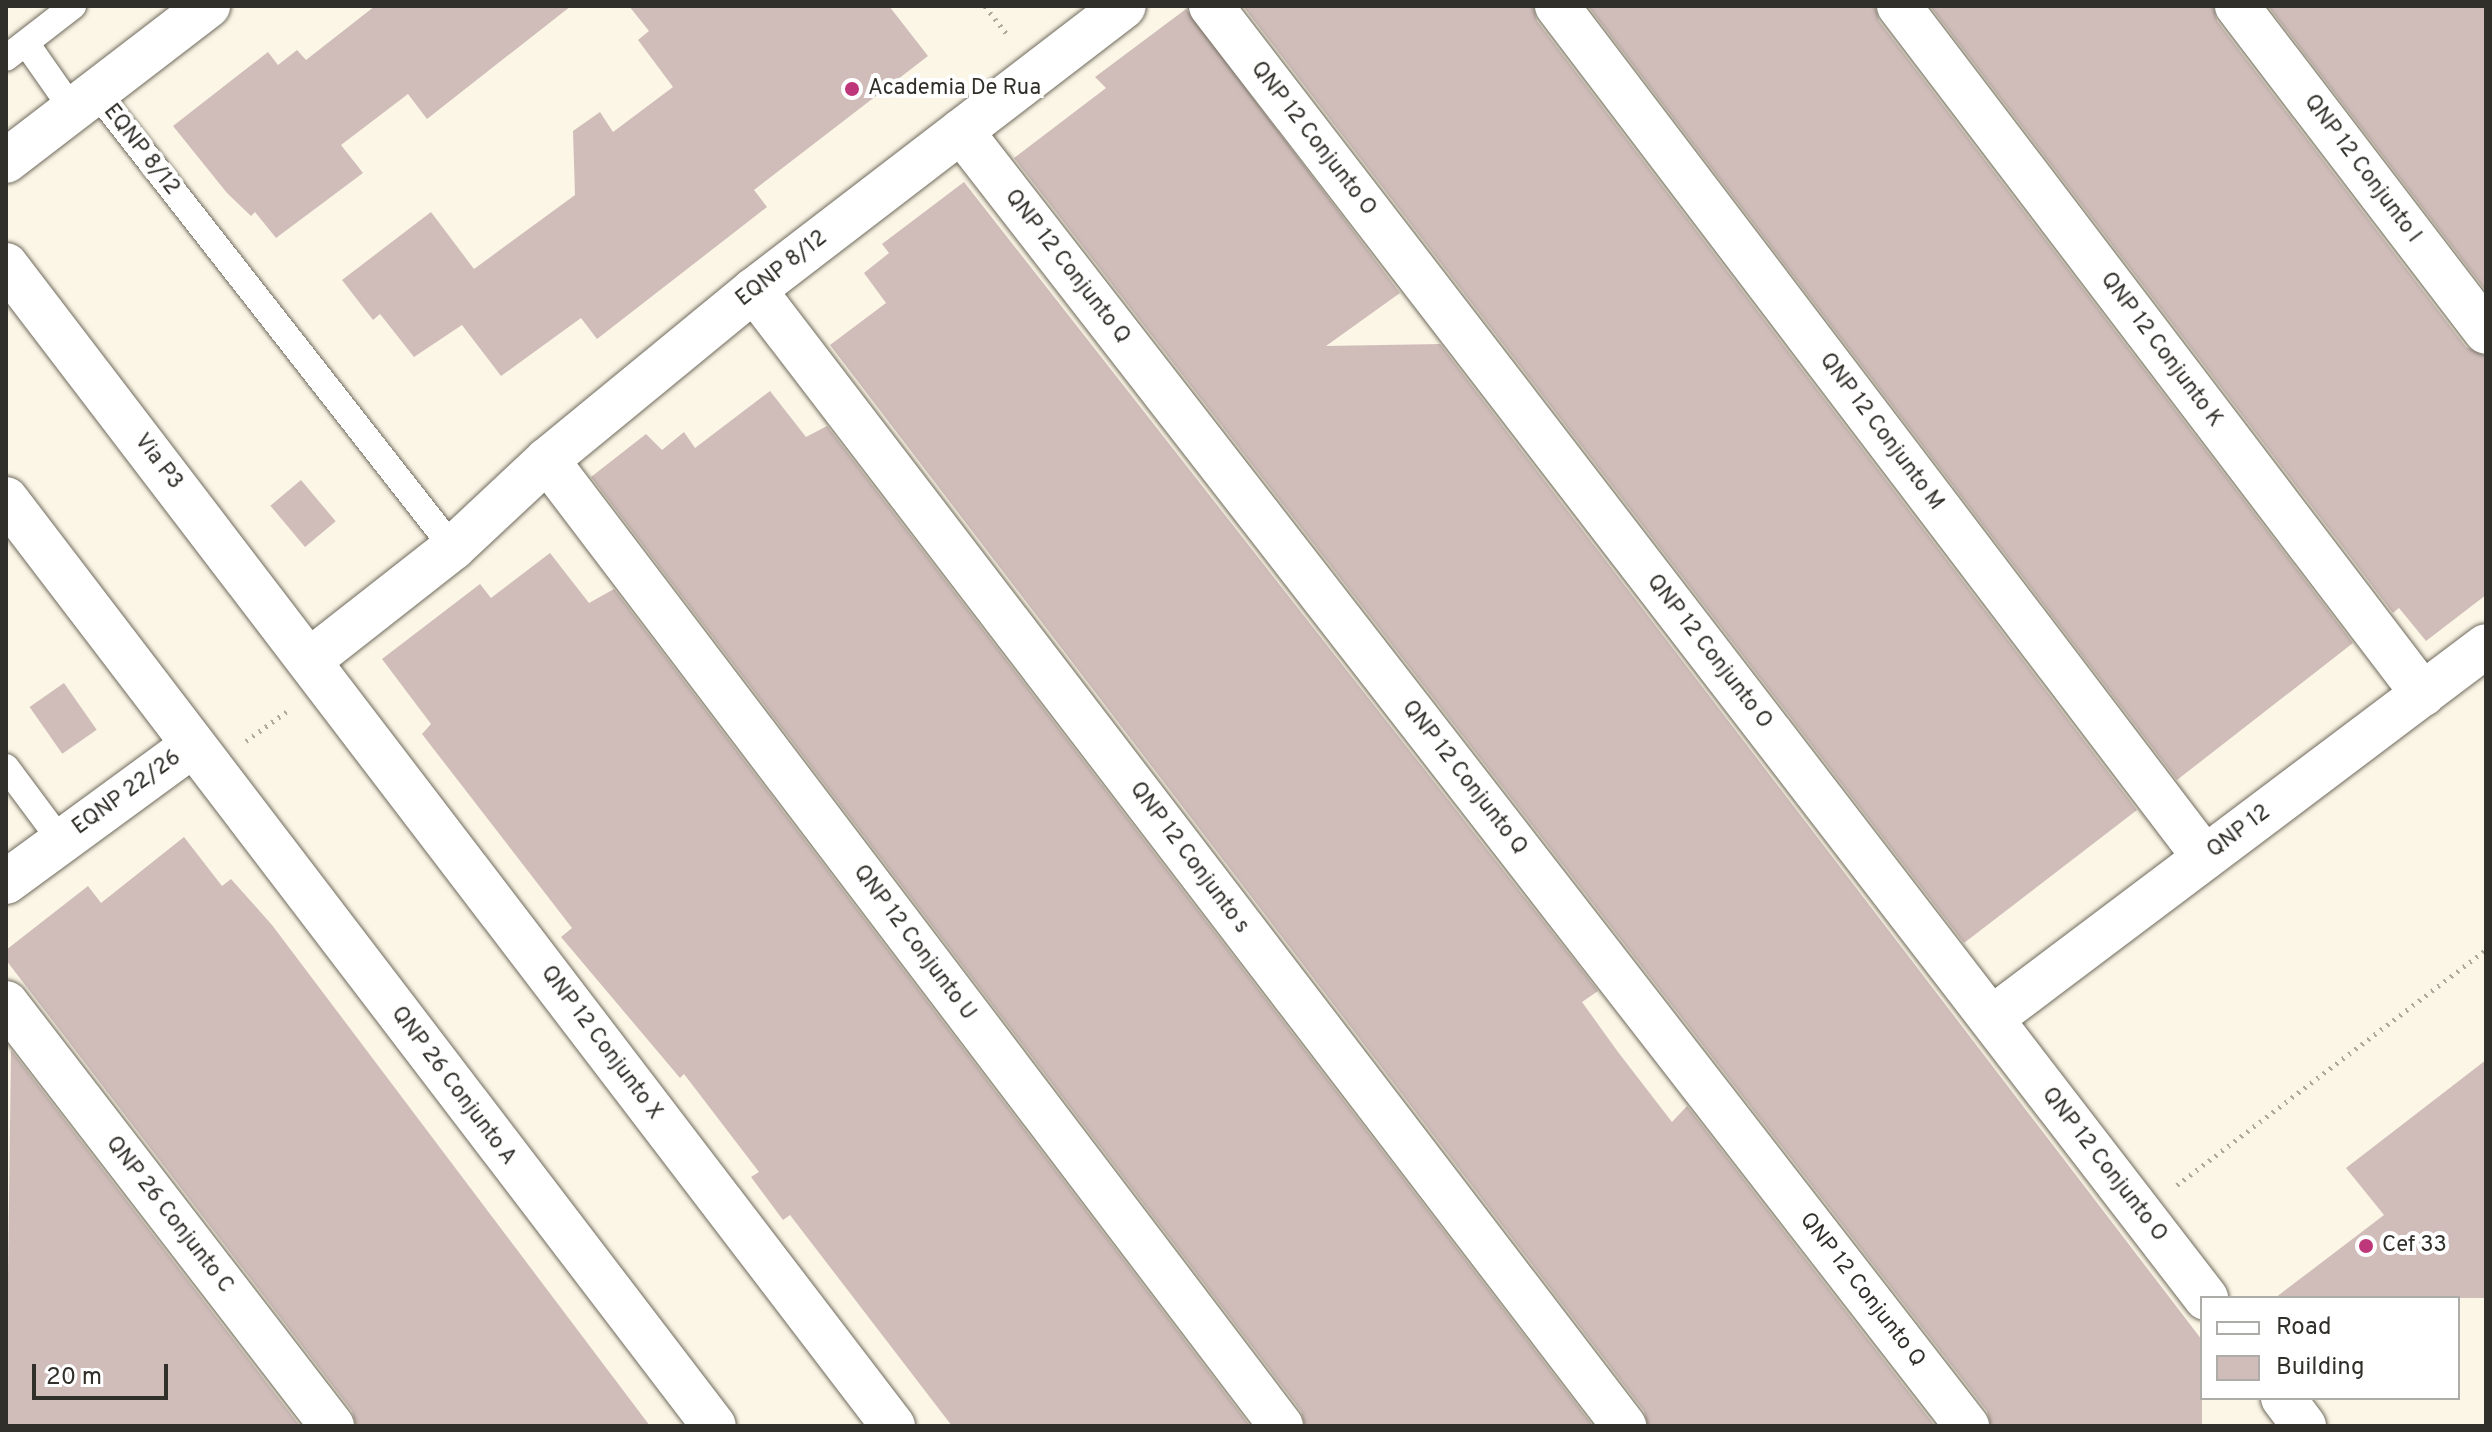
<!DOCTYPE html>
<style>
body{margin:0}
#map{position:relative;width:2492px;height:1432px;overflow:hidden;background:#fbf6e6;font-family:Overpass,sans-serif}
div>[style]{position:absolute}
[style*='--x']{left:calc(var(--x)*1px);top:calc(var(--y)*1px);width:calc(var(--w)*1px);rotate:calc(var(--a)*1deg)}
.building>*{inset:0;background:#d0bdba;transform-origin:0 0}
.path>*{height:5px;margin-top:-2.5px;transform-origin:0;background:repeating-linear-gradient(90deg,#ada99d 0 2px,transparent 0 8px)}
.roads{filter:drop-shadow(0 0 2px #6f6a5d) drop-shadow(0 0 2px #6f6a5d)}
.service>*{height:26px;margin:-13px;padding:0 13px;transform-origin:13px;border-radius:13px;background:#fff}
.minor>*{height:44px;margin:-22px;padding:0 22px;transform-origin:22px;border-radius:22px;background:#fff}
.tertiary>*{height:44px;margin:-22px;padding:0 22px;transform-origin:22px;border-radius:22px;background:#fff}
.dots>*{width:22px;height:22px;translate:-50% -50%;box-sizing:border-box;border:4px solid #fff;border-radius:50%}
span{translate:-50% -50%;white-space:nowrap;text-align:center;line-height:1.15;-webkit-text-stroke:8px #fff;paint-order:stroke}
.poi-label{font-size:22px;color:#312f29}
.left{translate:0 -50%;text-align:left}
.street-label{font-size:22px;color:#312f29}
.frame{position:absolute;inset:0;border:8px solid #312f29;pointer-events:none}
.legend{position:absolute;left:2200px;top:1296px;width:260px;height:104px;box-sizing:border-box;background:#fff;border:2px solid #adaca9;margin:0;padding:10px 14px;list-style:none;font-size:24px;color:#312f29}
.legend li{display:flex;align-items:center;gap:16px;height:40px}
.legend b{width:40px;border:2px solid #adaca9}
.scale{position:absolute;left:32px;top:1364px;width:136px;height:36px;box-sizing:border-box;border:4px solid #312f29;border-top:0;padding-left:10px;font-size:24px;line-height:28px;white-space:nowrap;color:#312f29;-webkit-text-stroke:6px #fff;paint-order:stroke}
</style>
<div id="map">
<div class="building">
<div style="clip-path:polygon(375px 6px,571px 6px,427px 119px,408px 94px,341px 145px,363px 173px,276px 238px,255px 212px,251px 216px,227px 193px,173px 126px,268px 52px,278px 65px,297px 50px,306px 60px)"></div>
<div style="clip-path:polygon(629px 6px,889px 6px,928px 56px,754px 190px,767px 207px,597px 339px,581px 318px,501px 376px,462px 325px,414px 357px,380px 314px,373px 320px,342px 280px,431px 212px,474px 269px,575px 195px,573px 131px,600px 112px,613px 132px,673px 87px,638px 40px,649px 31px)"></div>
<div style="clip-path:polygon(1243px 6px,1533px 6px,1537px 21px,2137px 810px,1964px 943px)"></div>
<div style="clip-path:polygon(1588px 6px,1875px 6px,1879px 21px,2353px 643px,2177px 780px)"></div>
<div style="clip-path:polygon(1930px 6px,2213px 6px,2217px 21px,2466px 347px,2486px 356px,2486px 595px,2426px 641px,2399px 608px,2393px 613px)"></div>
<div style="clip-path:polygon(2268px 6px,2486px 6px,2486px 291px)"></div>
<div style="clip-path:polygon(1186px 9px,1400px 293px,1326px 346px,1440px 344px,2202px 1340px,2202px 1426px,1991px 1426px,1987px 1411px,1014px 158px,1106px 88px,1095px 77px)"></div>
<div style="clip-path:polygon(964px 182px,1598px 991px,1582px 1002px,1618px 1052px,1672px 1122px,1687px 1106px,1935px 1426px,1648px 1426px,1644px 1411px,830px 345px,886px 303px,864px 273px,889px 253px,882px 244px)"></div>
<div style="clip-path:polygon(770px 391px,806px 437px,827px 426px,1593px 1426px,1305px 1426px,1301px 1411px,591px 477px,646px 434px,662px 450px,684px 432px,695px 448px)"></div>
<div style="left:301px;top:480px;width:54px;height:40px;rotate:50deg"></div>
<div style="clip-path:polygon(550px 553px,589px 603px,614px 589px,1250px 1426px,952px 1426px,790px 1215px,783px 1220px,751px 1177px,759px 1172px,684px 1074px,680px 1078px,561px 937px,572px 928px,422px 734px,431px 724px,382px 659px,480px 584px,491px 598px)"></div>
<div style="left:64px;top:683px;width:57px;height:42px;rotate:55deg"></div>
<div style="clip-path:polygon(184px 837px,222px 886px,231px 879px,272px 925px,650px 1426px,356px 1426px,352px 1411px,6px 960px,6px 950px,88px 886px,101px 903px)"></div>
<div style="clip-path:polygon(11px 1050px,300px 1426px,6px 1426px)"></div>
<div style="clip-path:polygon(2486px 1060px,2486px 1298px,2275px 1298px,2384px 1215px,2346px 1168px)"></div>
</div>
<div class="path">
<div style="--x:985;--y:6;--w:39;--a:52"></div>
<div style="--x:246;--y:741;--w:54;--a:-36"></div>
<div style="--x:2177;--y:1185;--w:388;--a:-37.3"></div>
</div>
<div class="roads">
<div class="service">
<div style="--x:26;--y:43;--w:82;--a:55"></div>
<div style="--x:6;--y:58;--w:85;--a:-37.8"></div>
<div style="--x:96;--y:92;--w:579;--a:51.94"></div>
<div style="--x:6;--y:767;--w:92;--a:53.4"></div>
</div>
<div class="minor">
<div style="--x:1211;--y:6;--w:1631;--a:52.4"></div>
<div style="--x:1557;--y:6;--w:1070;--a:52.74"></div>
<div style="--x:1899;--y:6;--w:865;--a:52.71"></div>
<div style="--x:2237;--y:6;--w:410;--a:52.6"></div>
<div style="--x:961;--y:131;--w:1640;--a:52.16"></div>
<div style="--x:754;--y:290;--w:1431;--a:52.55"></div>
<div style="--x:547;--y:460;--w:1213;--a:52.77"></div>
<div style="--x:310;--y:660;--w:182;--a:-38.1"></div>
<div style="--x:453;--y:548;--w:129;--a:-43.1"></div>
<div style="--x:547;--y:460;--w:268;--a:-39.4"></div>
<div style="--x:754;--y:290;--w:466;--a:-37.5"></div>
<div style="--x:6;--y:882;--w:232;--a:-36.2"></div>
<div style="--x:6;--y:1003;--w:534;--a:52.38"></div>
<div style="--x:1992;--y:1018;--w:618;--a:-36.98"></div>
<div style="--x:2283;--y:1398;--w:35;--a:53"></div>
</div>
<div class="tertiary">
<div style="--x:6;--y:161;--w:255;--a:-37.5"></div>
<div style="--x:6;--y:265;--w:1461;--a:52.62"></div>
<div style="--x:6;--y:499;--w:1166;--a:52.63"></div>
</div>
</div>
<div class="dots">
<div style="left:852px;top:89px;background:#bd377a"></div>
<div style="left:2366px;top:1246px;background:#bd377a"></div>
</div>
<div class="poi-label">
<span class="left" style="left:868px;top:89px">Academia De Rua</span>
<span class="left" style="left:2382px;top:1246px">Cef 33</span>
</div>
<div class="street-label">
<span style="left:1313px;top:139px;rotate:52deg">QNP 12 Conjunto O</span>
<span style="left:141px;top:150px;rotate:52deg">EQNP 8/12</span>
<span style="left:2362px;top:169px;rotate:53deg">QNP 12 Conjunto I</span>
<span style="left:1067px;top:267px;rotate:52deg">QNP 12 Conjunto Q</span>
<span style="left:782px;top:269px;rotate:-38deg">EQNP 8/12</span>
<span style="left:2161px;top:350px;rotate:53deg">QNP 12 Conjunto K</span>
<span style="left:1881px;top:432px;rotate:53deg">QNP 12 Conjunto M</span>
<span style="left:158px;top:462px;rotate:52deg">Via P3</span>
<span style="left:1709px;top:652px;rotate:52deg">QNP 12 Conjunto O</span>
<span style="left:1464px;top:778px;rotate:52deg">QNP 12 Conjunto Q</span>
<span style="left:127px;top:793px;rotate:-36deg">EQNP 22/26</span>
<span style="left:2239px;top:832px;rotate:-37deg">QNP 12</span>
<span style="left:1189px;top:858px;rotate:53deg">QNP 12 Conjunto s</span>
<span style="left:914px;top:943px;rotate:53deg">QNP 12 Conjunto U</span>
<span style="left:601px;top:1043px;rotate:53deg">QNP 12 Conjunto X</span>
<span style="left:453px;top:1086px;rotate:53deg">QNP 26 Conjunto A</span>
<span style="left:2104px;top:1165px;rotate:52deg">QNP 12 Conjunto O</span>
<span style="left:169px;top:1215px;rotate:52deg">QNP 26 Conjunto C</span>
<span style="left:1862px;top:1290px;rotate:52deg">QNP 12 Conjunto Q</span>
</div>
<div class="frame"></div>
<ul class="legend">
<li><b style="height:10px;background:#fff"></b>Road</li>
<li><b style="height:22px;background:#d0bdba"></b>Building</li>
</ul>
<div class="scale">20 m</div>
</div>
